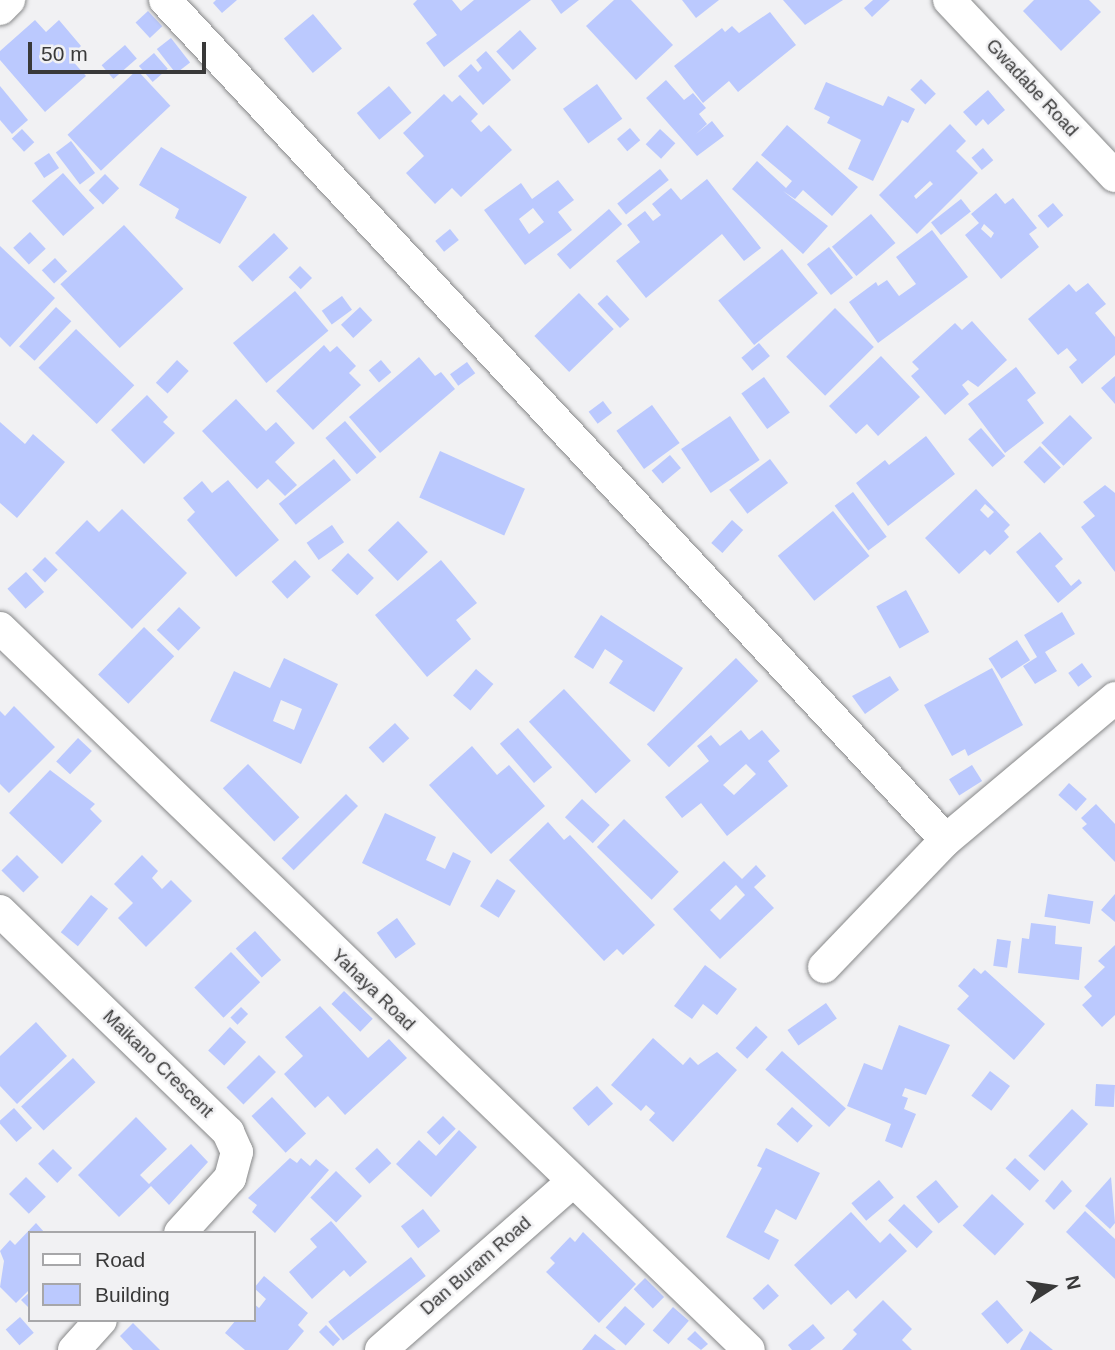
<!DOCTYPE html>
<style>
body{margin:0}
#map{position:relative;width:1115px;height:1350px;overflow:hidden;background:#f1f1f3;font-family:Arial,sans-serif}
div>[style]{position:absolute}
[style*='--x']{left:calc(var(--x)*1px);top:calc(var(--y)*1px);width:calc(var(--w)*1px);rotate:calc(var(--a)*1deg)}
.building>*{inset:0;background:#bbc9fe;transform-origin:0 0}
.roads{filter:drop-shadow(0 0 2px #878889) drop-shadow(0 0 2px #878889)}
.minor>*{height:32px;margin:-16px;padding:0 16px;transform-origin:16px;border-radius:16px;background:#fff}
span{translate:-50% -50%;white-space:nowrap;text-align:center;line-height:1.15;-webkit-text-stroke:5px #f1f1f3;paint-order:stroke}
.street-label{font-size:18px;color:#393939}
.legend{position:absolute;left:28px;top:1231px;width:228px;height:91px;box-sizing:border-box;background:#f1f1f3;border:2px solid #a7a7a9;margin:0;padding:9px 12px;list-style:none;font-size:21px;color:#393939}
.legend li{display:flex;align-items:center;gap:14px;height:35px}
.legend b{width:35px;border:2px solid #a7a7a9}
.north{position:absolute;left:1017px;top:1252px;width:70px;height:70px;-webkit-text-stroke:5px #f1f1f3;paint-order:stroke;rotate:78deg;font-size:19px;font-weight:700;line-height:28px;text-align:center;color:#393939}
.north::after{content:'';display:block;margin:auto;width:24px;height:32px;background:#393939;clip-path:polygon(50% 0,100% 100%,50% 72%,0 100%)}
.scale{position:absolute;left:28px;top:42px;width:178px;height:32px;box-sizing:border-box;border:4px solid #393939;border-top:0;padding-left:9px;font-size:21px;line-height:24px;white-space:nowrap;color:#393939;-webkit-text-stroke:5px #f1f1f3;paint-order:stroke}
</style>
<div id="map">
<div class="building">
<div style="clip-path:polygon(216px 0,237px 0,222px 13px,213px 3px)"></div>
<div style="clip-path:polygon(417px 0,452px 0,461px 11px,474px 0,531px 0,444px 67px,426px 43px,437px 35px,413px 4px)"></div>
<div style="clip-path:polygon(551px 0,579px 0,561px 14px)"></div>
<div style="clip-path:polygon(614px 0,631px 0,673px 45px,636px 80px,586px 26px)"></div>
<div style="clip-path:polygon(682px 0,719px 0,696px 18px)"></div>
<div style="clip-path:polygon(783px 0,843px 0,805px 25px)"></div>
<div style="clip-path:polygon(873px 0,890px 0,872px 17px,864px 8px)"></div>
<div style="clip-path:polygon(1034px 0,1089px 0,1101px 12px,1061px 51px,1023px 11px)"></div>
<div style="left:148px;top:11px;width:21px;height:17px;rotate:47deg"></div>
<div style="clip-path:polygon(770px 12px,796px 45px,738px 92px,729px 81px,703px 103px,674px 66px,722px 28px,725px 32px,732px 26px,739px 33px)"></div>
<div style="left:313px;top:14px;width:45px;height:38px;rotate:50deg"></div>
<div style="clip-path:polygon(35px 20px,46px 32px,59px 20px,81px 46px,69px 57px,86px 76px,45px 112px,0 60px,0 51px)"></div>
<div style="left:520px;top:30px;width:25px;height:32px;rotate:48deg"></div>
<div style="left:171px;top:38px;width:31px;height:18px;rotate:52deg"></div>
<div style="left:125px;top:45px;width:18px;height:31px;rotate:49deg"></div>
<div style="clip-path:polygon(486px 51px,511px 80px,483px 105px,458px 76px,471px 64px,478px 72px,482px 68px,476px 60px)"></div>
<div style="left:154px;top:53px;width:21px;height:20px;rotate:49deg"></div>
<div style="left:137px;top:70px;width:49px;height:95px;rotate:47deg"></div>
<div style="left:921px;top:79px;width:21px;height:15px;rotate:45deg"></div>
<div style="clip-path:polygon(666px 80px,684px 100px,693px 93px,706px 108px,699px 114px,707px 124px,696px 134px,712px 121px,724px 136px,697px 156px,646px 98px)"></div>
<div style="clip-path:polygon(826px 82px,883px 106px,888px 96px,915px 109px,908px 123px,902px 120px,873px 181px,848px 169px,861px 140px,827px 123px,830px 117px,814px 109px)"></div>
<div style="left:597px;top:84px;width:43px;height:42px;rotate:54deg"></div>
<div style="clip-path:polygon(0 86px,28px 120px,12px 134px,0 120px)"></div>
<div style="left:389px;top:86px;width:35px;height:42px;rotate:50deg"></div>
<div style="clip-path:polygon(988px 90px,1005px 110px,988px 125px,983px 119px,976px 126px,963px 112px)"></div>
<div style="clip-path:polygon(444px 94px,452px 102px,460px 95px,478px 114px,471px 121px,481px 132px,489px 125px,512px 150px,461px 197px,452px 188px,435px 204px,406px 173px,424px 156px,403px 133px)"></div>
<div style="clip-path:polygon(evenodd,950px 124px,966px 141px,956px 151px,978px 173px,917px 234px,879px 195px,950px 124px,930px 181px,933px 184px,916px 199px,914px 196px,930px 181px)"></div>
<div style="clip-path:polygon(787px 125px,858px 187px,832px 216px,803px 190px,795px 199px,783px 191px,828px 226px,803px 254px,732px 189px,757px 161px,786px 188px,792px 181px,761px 155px)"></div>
<div style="left:630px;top:128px;width:16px;height:17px;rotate:50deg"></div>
<div style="left:22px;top:129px;width:18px;height:14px;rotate:47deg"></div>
<div style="left:660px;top:129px;width:21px;height:21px;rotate:43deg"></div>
<div style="left:71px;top:141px;width:40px;height:19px;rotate:53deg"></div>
<div style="clip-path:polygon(161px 147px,247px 197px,220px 244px,175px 218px,179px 209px,139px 185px)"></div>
<div style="left:983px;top:148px;width:16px;height:15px;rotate:50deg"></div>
<div style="left:49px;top:153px;width:18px;height:18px;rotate:56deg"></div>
<div style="left:660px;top:169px;width:14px;height:55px;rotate:51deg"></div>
<div style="left:63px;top:173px;width:47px;height:42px;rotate:48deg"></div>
<div style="left:105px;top:174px;width:20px;height:23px;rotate:45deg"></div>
<div style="clip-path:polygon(707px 179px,761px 248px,744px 261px,722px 234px,646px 298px,616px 261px,640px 242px,627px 225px,645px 211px,653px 221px,661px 215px,652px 204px,671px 188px,681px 200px)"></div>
<div style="clip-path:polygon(evenodd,558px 180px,574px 200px,558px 212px,572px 230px,525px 265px,484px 210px,521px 183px,532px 199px,558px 180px,533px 208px,544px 222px,529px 234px,519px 219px,533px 208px)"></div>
<div style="clip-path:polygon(evenodd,996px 193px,1005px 204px,1013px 198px,1037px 228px,1029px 234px,1039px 247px,1001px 279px,965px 235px,979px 223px,971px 214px,996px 193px,984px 224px,994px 233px,991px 238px,981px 229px,984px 224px)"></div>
<div style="left:961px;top:199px;width:16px;height:38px;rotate:52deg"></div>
<div style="left:1053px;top:203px;width:16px;height:20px;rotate:50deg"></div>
<div style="left:609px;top:209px;width:20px;height:69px;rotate:49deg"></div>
<div style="left:871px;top:214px;width:38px;height:51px;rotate:50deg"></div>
<div style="left:124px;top:225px;width:87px;height:87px;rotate:47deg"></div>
<div style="left:450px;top:229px;width:14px;height:19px;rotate:51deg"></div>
<div style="clip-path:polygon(932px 230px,968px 277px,878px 343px,849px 302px,876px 282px,878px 286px,887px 280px,899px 296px,916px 284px,896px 257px)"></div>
<div style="left:30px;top:232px;width:23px;height:23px;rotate:47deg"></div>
<div style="left:274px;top:233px;width:21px;height:49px;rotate:47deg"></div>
<div style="clip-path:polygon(0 246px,55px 298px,10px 347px,0 337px)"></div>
<div style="left:829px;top:247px;width:39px;height:28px;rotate:52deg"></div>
<div style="left:782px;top:249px;width:57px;height:82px;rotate:51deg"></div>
<div style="left:55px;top:258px;width:18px;height:18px;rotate:47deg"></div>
<div style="left:300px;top:266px;width:17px;height:16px;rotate:45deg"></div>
<div style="clip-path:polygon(1088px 283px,1106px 304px,1095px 313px,1115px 337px,1115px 355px,1082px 384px,1069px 367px,1077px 360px,1067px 348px,1058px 355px,1028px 319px,1069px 284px,1076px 292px)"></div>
<div style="left:295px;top:291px;width:52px;height:81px;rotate:50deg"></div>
<div style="left:579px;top:293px;width:50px;height:62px;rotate:46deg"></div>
<div style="left:607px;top:295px;width:33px;height:13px;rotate:47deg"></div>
<div style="left:342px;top:296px;width:17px;height:25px;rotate:54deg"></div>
<div style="left:56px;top:307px;width:21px;height:54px;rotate:43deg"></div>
<div style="left:360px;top:307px;width:18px;height:26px;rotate:47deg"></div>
<div style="left:835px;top:308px;width:55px;height:69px;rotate:45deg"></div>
<div style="clip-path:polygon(972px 321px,1007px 360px,978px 387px,968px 380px,962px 385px,969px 394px,945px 415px,911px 376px,919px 369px,912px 362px,955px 323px,962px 330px)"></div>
<div style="left:76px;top:329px;width:81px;height:54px;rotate:44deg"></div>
<div style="left:759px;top:343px;width:17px;height:23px;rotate:50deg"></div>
<div style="clip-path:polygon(324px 345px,330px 352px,337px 346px,356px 366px,349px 373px,361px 385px,313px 430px,276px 391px)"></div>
<div style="clip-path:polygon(881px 356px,920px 397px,878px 436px,867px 424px,856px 434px,829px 406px)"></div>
<div style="clip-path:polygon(419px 357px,435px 376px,441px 372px,455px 389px,380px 453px,349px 417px)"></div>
<div style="left:177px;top:360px;width:16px;height:31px;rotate:43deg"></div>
<div style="left:381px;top:360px;width:16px;height:16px;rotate:50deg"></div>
<div style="left:467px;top:362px;width:14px;height:21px;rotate:54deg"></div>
<div style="clip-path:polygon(1016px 367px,1036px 393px,1027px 400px,1044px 423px,1005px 453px,968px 404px)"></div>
<div style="clip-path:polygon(1115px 376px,1115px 404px,1101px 388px)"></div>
<div style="left:764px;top:377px;width:44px;height:28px;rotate:54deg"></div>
<div style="clip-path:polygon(147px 395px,168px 417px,163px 422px,175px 433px,144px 464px,111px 430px)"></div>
<div style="clip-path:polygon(236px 399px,266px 431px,276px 422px,295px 443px,275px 462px,297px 485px,285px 496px,268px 479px,257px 489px,202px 431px)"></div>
<div style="left:603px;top:401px;width:15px;height:18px;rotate:53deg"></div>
<div style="left:652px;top:405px;width:47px;height:44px;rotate:54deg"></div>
<div style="left:1070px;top:415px;width:32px;height:40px;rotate:46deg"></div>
<div style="left:730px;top:416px;width:53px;height:59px;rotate:56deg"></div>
<div style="left:345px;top:421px;width:48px;height:26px;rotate:49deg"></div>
<div style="clip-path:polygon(0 422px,25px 444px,33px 434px,65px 462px,17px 518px,0 503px)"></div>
<div style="left:981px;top:428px;width:37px;height:17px;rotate:49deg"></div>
<div style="clip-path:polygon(926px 436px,955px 474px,888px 526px,856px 483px,885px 460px,889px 465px)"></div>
<div style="left:1040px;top:446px;width:30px;height:23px;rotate:46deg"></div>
<div style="left:440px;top:451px;width:93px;height:51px;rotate:24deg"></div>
<div style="left:670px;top:455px;width:17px;height:24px;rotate:50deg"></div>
<div style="left:334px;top:459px;width:27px;height:71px;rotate:51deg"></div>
<div style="left:770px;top:459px;width:30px;height:51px;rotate:53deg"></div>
<div style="clip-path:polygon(228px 480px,279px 540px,236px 577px,187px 520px,195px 512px,183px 498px,202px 481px,212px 493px)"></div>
<div style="clip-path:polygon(1105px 485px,1115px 493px,1115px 572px,1081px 527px,1095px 516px,1083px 502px)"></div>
<div style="clip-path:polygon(evenodd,976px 489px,1010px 525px,1004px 531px,1009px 537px,990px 555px,985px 550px,959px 574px,925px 538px,976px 489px,985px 504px,994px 512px,988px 518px,980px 510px,985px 504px)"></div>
<div style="left:853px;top:492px;width:56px;height:23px;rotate:53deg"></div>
<div style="clip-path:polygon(122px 509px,187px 573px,132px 629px,55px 553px,87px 520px,99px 532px)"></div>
<div style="left:833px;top:511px;width:58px;height:71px;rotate:51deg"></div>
<div style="left:732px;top:520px;width:15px;height:31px;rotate:42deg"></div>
<div style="left:398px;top:521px;width:43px;height:42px;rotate:46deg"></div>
<div style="left:332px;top:525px;width:21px;height:31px;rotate:55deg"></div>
<div style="clip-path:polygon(1040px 532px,1063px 559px,1055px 566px,1071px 586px,1079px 579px,1082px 583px,1058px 603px,1016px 552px)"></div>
<div style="left:348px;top:553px;width:36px;height:24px;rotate:44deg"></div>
<div style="left:45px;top:557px;width:18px;height:18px;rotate:45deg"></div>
<div style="left:295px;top:560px;width:23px;height:32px;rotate:47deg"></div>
<div style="clip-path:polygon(441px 560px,477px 603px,456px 620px,471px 639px,427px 677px,375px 615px)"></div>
<div style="left:26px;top:572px;width:27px;height:25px;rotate:48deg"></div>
<div style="left:906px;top:590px;width:48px;height:34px;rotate:61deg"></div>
<div style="left:179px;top:607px;width:30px;height:32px;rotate:44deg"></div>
<div style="clip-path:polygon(1062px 612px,1075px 634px,1045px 652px,1057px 671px,1035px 684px,1023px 666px,1037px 657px,1024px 635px)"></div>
<div style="clip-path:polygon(601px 615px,683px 668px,654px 712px,609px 683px,623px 661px,605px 649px,593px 669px,574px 657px)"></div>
<div style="left:144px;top:627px;width:42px;height:66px;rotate:44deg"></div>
<div style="left:1017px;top:640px;width:24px;height:34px;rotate:57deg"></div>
<div style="clip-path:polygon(evenodd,284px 658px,338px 684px,301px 764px,210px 721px,234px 671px,270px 688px,284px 658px,281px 700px,302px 709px,294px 730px,273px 721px,281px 700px)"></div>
<div style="left:736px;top:658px;width:32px;height:124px;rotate:46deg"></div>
<div style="left:1082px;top:663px;width:17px;height:17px;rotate:54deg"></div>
<div style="clip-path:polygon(992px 668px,1023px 725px,968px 756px,965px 749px,952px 756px,924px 705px)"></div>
<div style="left:476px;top:669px;width:23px;height:35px;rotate:41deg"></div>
<div style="clip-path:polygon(890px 676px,899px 690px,865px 714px,852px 696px)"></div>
<div style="left:564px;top:689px;width:98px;height:48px;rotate:47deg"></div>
<div style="clip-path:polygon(14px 706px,55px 747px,9px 793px,0 784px,0 711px,5px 716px)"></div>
<div style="left:395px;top:723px;width:21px;height:36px;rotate:47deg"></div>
<div style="left:518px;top:728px;width:52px;height:24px;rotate:49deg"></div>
<div style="clip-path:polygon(evenodd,741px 730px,749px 740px,762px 730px,780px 751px,768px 761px,788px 786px,727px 836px,701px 803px,682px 818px,665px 797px,709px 761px,697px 746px,711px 735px,720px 746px,741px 730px,746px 764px,756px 774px,734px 795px,723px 785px,746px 764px)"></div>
<div style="left:78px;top:738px;width:19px;height:32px;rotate:43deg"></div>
<div style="clip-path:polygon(472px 746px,497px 775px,509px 765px,545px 806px,491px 854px,429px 785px)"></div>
<div style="left:248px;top:764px;width:74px;height:35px;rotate:46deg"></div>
<div style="left:972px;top:765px;width:19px;height:27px;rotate:58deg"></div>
<div style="clip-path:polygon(50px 770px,95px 804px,90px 809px,102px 821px,62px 864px,9px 813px)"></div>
<div style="left:1069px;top:783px;width:24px;height:16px;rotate:42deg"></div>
<div style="left:346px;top:794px;width:17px;height:91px;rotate:45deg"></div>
<div style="left:582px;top:799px;width:38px;height:25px;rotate:43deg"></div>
<div style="clip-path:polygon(1096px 804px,1115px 824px,1115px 862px,1082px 828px,1087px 824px,1081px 818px)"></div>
<div style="clip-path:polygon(385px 813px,436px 837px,426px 860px,445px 869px,453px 852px,471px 861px,450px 906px,362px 863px)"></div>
<div style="left:624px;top:819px;width:76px;height:39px;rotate:44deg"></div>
<div style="clip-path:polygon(548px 822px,564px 840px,570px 835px,655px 925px,623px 955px,617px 949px,604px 961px,509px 860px)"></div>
<div style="left:17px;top:855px;width:31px;height:22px;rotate:45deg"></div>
<div style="clip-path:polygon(142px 855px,158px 871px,152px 878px,162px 889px,171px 880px,192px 901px,146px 947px,118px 918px,133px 903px,114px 884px)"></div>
<div style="clip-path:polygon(evenodd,724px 861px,742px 879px,756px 865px,766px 876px,754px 887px,774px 908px,720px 959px,673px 909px,724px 861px,736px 885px,745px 895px,720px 920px,710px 910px,736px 885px)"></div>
<div style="left:497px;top:879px;width:22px;height:32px;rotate:32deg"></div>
<div style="left:1048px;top:894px;width:46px;height:23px;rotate:9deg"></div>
<div style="clip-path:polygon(1115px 894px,1115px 922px,1101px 910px)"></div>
<div style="left:91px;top:895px;width:22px;height:48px;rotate:39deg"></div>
<div style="left:397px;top:918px;width:32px;height:25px;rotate:54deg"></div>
<div style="clip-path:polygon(1031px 923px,1056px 926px,1055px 944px,1082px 947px,1079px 980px,1018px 973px,1022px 938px,1029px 939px)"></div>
<div style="left:255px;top:931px;width:39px;height:26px;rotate:48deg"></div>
<div style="left:997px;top:939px;width:14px;height:27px;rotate:8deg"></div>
<div style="clip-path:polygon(1115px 945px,1115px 1015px,1102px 1027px,1082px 1005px,1092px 996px,1084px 987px,1105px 967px,1098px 961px)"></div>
<div style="left:231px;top:952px;width:42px;height:51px;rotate:46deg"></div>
<div style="clip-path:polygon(705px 965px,737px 989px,717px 1015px,703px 1004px,692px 1019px,674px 1006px)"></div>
<div style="clip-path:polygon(974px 968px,981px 974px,985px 970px,1045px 1024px,1014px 1060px,957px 1009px,969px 996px,958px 986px)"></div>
<div style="left:344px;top:991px;width:40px;height:18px;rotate:44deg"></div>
<div style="left:826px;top:1003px;width:19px;height:47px;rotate:55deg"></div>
<div style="clip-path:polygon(320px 1006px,368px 1058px,389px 1039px,407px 1058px,345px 1115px,328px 1096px,315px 1108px,284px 1074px,303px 1056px,285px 1037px)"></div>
<div style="left:241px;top:1007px;width:10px;height:15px;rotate:45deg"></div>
<div style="clip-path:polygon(36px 1022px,67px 1056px,17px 1104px,0 1086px,0 1056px)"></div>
<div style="clip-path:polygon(899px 1025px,950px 1045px,926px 1095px,905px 1088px,902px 1096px,908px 1098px,904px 1109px,916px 1114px,902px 1148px,885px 1141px,891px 1124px,847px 1106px,864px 1063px,882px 1070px)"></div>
<div style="left:756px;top:1026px;width:16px;height:30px;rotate:43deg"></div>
<div style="left:230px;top:1027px;width:22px;height:32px;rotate:43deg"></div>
<div style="clip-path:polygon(653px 1038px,683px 1065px,690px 1057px,698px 1065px,717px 1052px,737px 1070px,673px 1142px,649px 1120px,655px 1113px,646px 1105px,641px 1111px,611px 1085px)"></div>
<div style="left:782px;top:1051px;width:86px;height:25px;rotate:42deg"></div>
<div style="left:259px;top:1055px;width:24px;height:46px;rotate:45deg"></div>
<div style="left:73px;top:1058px;width:33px;height:71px;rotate:47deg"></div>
<div style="left:990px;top:1071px;width:25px;height:31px;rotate:37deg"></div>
<div style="left:1096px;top:1084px;width:19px;height:22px;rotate:3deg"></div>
<div style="left:597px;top:1086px;width:24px;height:33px;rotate:48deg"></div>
<div style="left:272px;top:1097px;width:50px;height:28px;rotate:47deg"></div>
<div style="left:792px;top:1107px;width:28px;height:23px;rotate:42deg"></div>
<div style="left:14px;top:1108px;width:27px;height:21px;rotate:48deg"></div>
<div style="left:1072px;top:1109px;width:22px;height:64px;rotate:43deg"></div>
<div style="left:443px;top:1116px;width:18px;height:23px;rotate:45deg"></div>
<div style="clip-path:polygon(136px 1117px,167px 1149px,140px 1175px,149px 1184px,191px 1144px,208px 1162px,169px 1205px,151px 1186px,119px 1217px,78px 1175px)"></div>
<div style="clip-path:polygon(459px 1130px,477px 1147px,431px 1197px,396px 1164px,419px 1140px,436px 1156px)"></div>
<div style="left:377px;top:1148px;width:21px;height:30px;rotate:47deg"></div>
<div style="clip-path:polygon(766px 1148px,820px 1173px,796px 1220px,776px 1209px,764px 1232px,779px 1240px,769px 1260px,726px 1237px,762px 1168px,757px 1166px)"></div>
<div style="left:53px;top:1149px;width:27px;height:21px;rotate:45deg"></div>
<div style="clip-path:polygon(290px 1158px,297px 1163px,301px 1158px,310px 1166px,316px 1159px,329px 1170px,275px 1233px,252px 1212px,257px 1205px,248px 1198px)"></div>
<div style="left:1015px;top:1158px;width:33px;height:14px;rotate:43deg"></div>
<div style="left:336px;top:1171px;width:36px;height:37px;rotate:44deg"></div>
<div style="left:26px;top:1177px;width:28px;height:24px;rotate:45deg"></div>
<div style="clip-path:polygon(1111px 1177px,1115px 1223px,1110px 1229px,1085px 1206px)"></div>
<div style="left:879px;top:1180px;width:23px;height:36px;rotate:50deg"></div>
<div style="left:936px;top:1180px;width:35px;height:26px;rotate:50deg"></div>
<div style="clip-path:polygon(1062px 1180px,1072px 1191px,1054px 1210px,1045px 1201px)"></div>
<div style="left:992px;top:1194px;width:44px;height:43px;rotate:43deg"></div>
<div style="left:904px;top:1204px;width:40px;height:23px;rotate:44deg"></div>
<div style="left:423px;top:1209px;width:28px;height:28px;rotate:52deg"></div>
<div style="clip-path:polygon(1085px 1211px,1115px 1239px,1115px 1279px,1066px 1232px)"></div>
<div style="clip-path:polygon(851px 1212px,880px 1243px,890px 1233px,907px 1251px,856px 1299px,848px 1290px,831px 1305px,794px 1265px)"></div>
<div style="clip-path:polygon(331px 1221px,367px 1262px,350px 1277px,344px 1270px,312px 1299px,289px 1272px,317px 1247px,310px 1239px)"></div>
<div style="clip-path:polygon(36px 1223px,45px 1233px,30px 1233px,30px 1289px,16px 1303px,0 1287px,4px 1261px,0 1251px,10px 1240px,15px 1245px)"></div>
<div style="clip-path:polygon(583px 1232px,636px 1284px,599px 1323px,546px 1272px,555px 1263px,550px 1258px,570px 1237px,575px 1242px)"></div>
<div style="left:411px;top:1257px;width:24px;height:105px;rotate:52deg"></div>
<div style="clip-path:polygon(264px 1276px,308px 1313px,298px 1325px,304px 1331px,288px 1350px,245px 1350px,225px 1333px,236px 1320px,254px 1320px,254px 1304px,259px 1308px,266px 1299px,254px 1288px)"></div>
<div style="left:645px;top:1278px;width:27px;height:16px;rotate:45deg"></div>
<div style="left:768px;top:1284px;width:16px;height:21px;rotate:47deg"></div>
<div style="clip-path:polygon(30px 1292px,30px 1309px,21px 1300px)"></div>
<div style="clip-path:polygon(883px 1300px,912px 1329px,902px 1340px,912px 1350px,842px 1350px,857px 1334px,853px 1330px)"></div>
<div style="left:997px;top:1300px;width:40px;height:21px;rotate:49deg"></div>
<div style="left:625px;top:1306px;width:27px;height:29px;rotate:42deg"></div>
<div style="left:673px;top:1307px;width:21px;height:31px;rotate:41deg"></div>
<div style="left:20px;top:1317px;width:21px;height:19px;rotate:49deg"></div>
<div style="clip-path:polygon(133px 1323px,160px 1350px,133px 1350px,120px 1336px)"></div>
<div style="clip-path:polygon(813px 1324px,825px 1338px,810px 1350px,792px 1350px,788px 1345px)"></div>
<div style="left:326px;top:1325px;width:20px;height:10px;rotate:45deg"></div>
<div style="clip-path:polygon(695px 1331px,708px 1344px,701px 1350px,687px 1339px)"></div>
<div style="clip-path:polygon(1030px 1331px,1053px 1350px,1020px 1350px)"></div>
<div style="clip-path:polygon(595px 1334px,616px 1350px,582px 1350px)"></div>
</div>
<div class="roads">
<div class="minor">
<div style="--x:165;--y:0;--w:1147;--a:47.08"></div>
<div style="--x:949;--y:0;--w:242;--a:46.7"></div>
<div style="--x:0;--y:9;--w:13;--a:-45"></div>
<div style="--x:0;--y:628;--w:1040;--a:43.95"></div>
<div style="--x:0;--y:911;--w:318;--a:44.1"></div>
<div style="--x:228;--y:1132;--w:22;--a:66"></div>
<div style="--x:237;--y:1152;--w:27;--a:105"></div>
<div style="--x:230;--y:1178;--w:74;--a:132.3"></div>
<div style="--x:824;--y:967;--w:176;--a:-46.2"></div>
<div style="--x:946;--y:840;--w:221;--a:-40"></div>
<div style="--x:74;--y:1350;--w:40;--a:-48"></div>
<div style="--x:381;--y:1350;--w:253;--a:-41.3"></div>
</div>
</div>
<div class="street-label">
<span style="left:1032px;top:88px;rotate:47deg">Gwadabe Road</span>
<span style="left:373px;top:990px;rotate:44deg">Yahaya Road</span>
<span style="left:158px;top:1064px;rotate:44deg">Maikano Crescent</span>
<span style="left:476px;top:1266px;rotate:-41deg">Dan Buram Road</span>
</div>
<ul class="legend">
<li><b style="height:9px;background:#fff"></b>Road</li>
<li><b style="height:19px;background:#bbc9fe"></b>Building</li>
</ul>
<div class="north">N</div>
<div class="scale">50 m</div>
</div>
